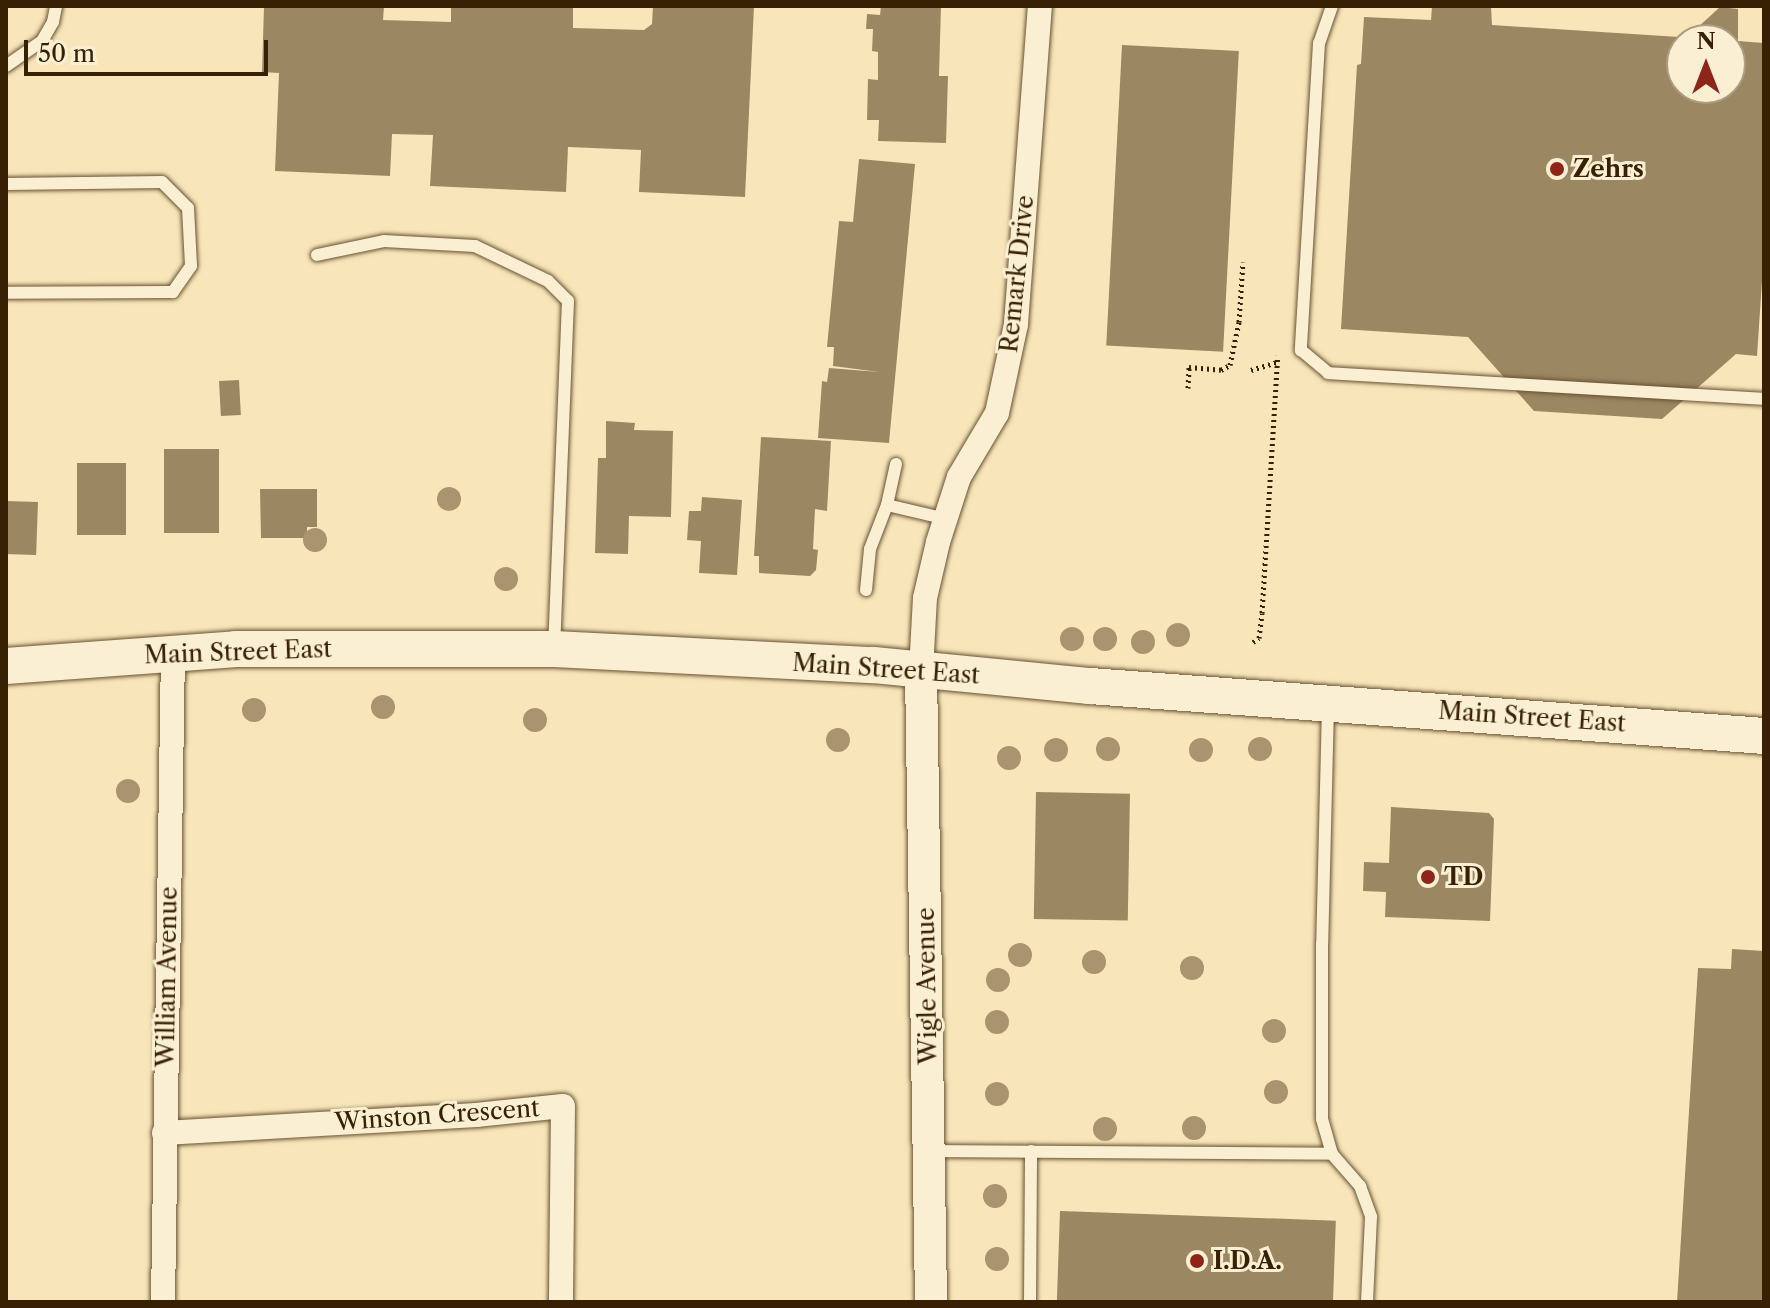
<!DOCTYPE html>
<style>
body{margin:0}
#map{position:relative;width:1770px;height:1308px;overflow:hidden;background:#f8e6ba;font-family:"Libre Caslon Text",serif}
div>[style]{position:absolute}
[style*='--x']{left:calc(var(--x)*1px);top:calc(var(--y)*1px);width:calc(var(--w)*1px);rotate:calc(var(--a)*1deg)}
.building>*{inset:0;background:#9c8763;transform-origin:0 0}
.path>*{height:5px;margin-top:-2.5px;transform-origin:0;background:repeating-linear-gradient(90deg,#382004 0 2px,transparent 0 6px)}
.roads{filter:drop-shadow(0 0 2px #685232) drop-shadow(0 0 2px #685232)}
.service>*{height:12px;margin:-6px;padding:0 6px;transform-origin:6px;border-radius:6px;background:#faefd2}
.minor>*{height:24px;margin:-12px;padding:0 12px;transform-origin:12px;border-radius:12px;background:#faefd2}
.tertiary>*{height:32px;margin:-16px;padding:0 16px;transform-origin:16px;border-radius:16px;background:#faefd2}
.secondary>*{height:36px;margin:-18px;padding:0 18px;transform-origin:18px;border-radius:18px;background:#faefd2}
.trees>*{width:24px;height:24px;margin:-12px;border-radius:50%;background:#a9946f}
.dots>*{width:22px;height:22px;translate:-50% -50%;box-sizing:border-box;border:4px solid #faefd2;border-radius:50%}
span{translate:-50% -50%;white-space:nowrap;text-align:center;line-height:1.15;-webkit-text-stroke:6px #faefd2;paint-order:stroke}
.poi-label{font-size:24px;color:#382004;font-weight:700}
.left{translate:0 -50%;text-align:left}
.street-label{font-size:24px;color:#382004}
.frame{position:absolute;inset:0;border:8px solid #382004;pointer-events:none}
.north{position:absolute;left:1666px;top:24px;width:80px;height:80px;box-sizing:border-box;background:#faefd2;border:2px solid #ac9c80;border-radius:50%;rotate:0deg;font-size:22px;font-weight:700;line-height:32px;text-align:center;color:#382004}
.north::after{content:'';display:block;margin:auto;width:28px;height:36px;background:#8f2418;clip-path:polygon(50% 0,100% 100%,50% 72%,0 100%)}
.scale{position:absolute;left:24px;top:40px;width:244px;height:36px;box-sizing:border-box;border:4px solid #382004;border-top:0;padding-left:10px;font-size:24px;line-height:28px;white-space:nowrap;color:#382004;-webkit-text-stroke:6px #faefd2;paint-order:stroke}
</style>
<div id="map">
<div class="building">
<div style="clip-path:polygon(264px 6px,384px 6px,383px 20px,451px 22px,451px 6px,573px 6px,573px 28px,644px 30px,652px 24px,653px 6px,754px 6px,745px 197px,639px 192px,641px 150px,568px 147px,566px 192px,430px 186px,433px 135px,392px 134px,390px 176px,275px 171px,279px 73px,262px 72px)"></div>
<div style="clip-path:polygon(881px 6px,941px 6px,939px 76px,948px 76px,946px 143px,878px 141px,879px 120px,867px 120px,868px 79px,878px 80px,878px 52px,872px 51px,873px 29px,866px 29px,867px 14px,880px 15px)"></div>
<div style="clip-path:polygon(1432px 6px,1491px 6px,1492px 25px,1679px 37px,1682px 88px,1730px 88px,1730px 40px,1684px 40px,1720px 7px,1738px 9px,1738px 41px,1764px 43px,1764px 251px,1757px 356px,1736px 354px,1662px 419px,1534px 411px,1468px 337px,1341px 329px,1357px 65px,1361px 64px,1364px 17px,1431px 20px)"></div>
<div style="left:1122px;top:45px;width:117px;height:301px;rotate:3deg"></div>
<div style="clip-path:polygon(859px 159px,915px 164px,889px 443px,818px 438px,822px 381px,827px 382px,829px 368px,879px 372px,833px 366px,834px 347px,827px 347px,839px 221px,853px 222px)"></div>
<div style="left:239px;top:380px;width:35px;height:20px;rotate:87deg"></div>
<div style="clip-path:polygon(606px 421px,635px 423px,634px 430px,673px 431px,671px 517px,629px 516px,628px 554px,595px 553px,598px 458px,606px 458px)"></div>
<div style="clip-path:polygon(761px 437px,831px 441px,827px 511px,815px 509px,813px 549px,818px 550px,816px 570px,810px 576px,759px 573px,759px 556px,754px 556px)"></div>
<div style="left:164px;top:449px;width:55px;height:84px"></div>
<div style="left:77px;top:463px;width:49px;height:72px"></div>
<div style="clip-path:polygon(260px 489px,317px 489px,317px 527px,307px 527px,307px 538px,261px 538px)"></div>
<div style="clip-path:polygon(702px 497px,742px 500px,737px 575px,699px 573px,701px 541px,687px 540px,689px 511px,701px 511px)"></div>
<div style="left:6px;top:501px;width:32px;height:53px;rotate:2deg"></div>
<div style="left:1036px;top:792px;width:94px;height:127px;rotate:1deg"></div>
<div style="clip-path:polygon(1391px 807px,1489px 813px,1494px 819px,1490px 921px,1385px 917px,1386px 892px,1363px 891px,1364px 862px,1389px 863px)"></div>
<div style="clip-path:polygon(1732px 949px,1764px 951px,1764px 1302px,1677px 1302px,1698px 968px,1731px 969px)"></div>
<div style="left:1060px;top:1211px;width:276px;height:91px;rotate:2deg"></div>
</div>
<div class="path">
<div style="--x:1251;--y:370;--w:28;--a:-17"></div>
<div style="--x:1188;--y:388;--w:21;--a:-87"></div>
<div style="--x:1189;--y:367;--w:32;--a:5"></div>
<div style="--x:1221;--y:370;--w:10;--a:-29"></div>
<div style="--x:1230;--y:365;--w:44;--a:-78.2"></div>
<div style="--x:1239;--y:322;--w:60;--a:-86.2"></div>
<div style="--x:1253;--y:642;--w:7;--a:-34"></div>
<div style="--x:1259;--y:638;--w:25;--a:-83"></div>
<div style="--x:1262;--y:613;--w:258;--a:-86.5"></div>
</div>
<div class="roads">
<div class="service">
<div style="--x:1332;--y:6;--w:39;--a:109"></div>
<div style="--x:1319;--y:43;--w:308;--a:93.4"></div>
<div style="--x:1301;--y:350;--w:35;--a:40"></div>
<div style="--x:1328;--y:373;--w:437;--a:3.4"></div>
<div style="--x:6;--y:66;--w:44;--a:-34.8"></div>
<div style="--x:42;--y:41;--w:22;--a:-60"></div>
<div style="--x:53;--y:22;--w:16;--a:-79"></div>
<div style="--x:6;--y:184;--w:156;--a:-0.7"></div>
<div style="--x:162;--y:182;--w:37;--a:45"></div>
<div style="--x:188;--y:208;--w:58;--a:87"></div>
<div style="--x:191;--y:266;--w:32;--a:125"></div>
<div style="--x:173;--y:292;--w:167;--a:179.7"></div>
<div style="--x:317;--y:255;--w:68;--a:-11.8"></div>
<div style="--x:384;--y:241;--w:91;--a:3.1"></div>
<div style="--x:475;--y:246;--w:81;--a:25.6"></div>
<div style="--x:548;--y:281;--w:28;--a:45"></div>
<div style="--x:568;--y:301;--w:345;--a:92.3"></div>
<div style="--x:887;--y:505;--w:42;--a:-77.6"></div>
<div style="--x:866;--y:590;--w:41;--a:-84.4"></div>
<div style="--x:870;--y:549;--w:47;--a:-68.9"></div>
<div style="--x:887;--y:505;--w:61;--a:13.3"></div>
<div style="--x:1328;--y:706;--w:238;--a:91.4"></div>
<div style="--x:1322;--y:944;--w:175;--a:90"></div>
<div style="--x:1322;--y:1119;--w:36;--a:74"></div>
<div style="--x:1332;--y:1154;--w:43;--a:48.8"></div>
<div style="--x:1360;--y:1186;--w:33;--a:70"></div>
<div style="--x:1371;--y:1217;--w:85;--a:92.7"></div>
<div style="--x:930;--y:1151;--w:402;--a:0.4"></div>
<div style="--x:1030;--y:1302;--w:151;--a:-89.6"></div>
</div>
<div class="minor">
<div style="--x:921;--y:671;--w:73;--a:-86.9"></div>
<div style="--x:925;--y:598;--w:57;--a:-76.9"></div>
<div style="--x:938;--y:542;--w:68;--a:-72.1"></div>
<div style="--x:959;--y:477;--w:74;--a:-59.3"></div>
<div style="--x:997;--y:413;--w:91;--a:-77.9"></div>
<div style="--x:1016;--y:324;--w:319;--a:-85.7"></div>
<div style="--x:164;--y:1133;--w:313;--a:-3.3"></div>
<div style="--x:476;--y:1115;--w:87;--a:-5.9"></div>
<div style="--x:563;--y:1106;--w:196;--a:90.6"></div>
<div style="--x:163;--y:1302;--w:649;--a:-89.12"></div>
</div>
<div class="tertiary">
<div style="--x:921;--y:671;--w:631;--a:89.09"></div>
</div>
<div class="secondary">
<div style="--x:6;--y:666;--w:231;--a:-4.2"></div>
<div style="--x:236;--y:649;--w:318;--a:0"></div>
<div style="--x:554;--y:649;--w:320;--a:2.9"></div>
<div style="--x:874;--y:665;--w:217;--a:5.6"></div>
<div style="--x:1090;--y:686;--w:676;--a:4.24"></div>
</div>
</div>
<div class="trees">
<div style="left:449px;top:499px"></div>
<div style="left:315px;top:540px"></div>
<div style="left:506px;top:579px"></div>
<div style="left:1178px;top:635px"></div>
<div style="left:1072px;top:639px"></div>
<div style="left:1105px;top:639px"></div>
<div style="left:1143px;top:642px"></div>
<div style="left:383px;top:707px"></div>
<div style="left:254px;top:710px"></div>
<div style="left:535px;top:720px"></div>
<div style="left:838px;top:740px"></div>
<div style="left:1108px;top:749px"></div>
<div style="left:1260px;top:749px"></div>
<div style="left:1056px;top:750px"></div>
<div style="left:1201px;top:750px"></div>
<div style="left:1009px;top:758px"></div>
<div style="left:128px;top:791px"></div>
<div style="left:1020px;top:955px"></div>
<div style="left:1094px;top:962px"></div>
<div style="left:1192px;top:968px"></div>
<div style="left:998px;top:980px"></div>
<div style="left:997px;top:1022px"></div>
<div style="left:1274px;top:1031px"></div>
<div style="left:1276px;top:1092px"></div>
<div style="left:997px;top:1094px"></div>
<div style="left:1194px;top:1128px"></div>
<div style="left:1105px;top:1129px"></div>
<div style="left:995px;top:1196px"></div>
<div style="left:997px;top:1259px"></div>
</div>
<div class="dots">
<div style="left:1557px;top:169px;background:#8f2418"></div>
<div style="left:1428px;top:877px;background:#8f2418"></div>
<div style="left:1197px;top:1261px;background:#8f2418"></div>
</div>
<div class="poi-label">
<span class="left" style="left:1573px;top:169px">Zehrs</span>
<span class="left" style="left:1444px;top:877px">TD</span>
<span class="left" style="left:1213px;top:1261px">I.D.A.</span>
</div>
<div class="street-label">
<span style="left:1017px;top:274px;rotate:-84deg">Remark Drive</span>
<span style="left:238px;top:652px;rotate:-2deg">Main Street East</span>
<span style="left:886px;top:669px;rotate:4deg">Main Street East</span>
<span style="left:1532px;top:717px;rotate:4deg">Main Street East</span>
<span style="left:167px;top:977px;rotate:-89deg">William Avenue</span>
<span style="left:927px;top:986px;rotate:-91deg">Wigle Avenue</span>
<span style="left:437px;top:1115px;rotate:-4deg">Winston Crescent</span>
</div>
<div class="frame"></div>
<div class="north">N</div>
<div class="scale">50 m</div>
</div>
